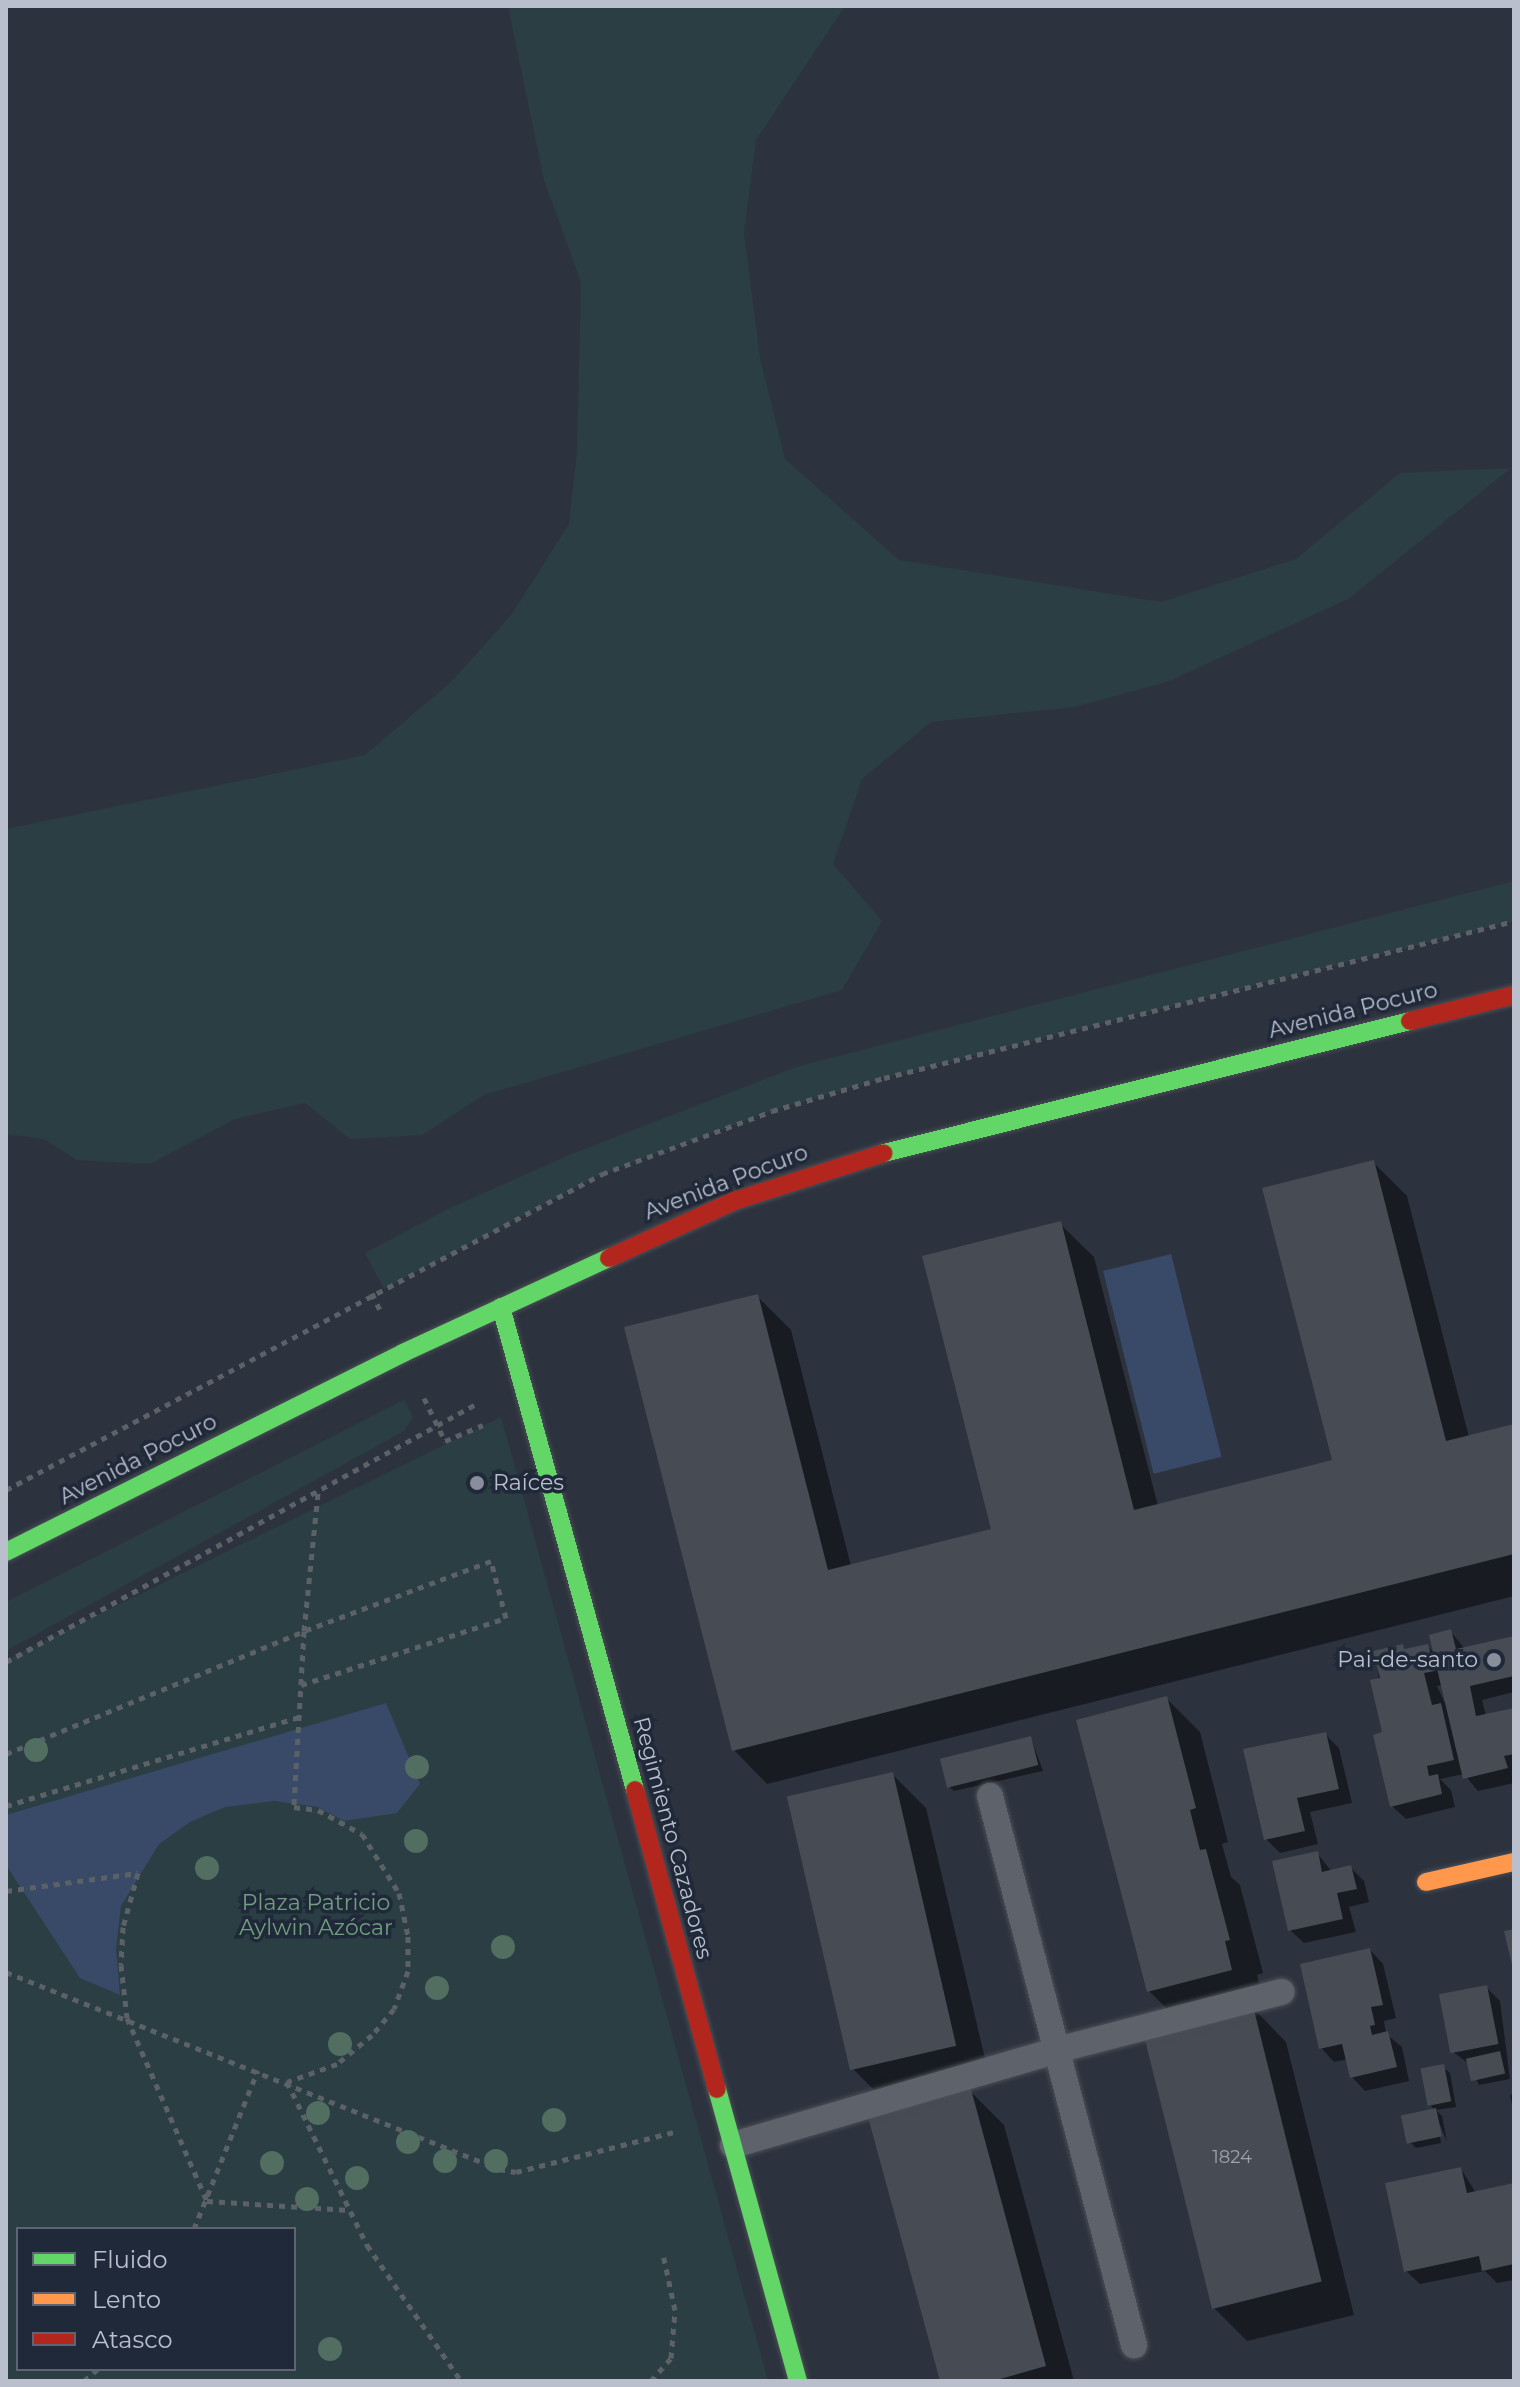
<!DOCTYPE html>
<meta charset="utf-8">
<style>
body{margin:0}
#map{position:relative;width:1520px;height:2387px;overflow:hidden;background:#2d333e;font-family:Montserrat,sans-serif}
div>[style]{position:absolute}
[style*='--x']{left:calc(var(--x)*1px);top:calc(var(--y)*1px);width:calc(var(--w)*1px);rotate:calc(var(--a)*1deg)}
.green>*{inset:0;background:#2a3e44}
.water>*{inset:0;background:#394a68;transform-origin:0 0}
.shadow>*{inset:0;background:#0007}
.building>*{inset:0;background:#464b54;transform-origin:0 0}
.path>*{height:5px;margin-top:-2.5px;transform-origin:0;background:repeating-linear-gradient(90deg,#5b6167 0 6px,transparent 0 12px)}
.roads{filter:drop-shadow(0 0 2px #4a4e56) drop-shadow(0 0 2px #4a4e56)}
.lane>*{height:26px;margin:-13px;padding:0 13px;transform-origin:13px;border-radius:13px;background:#5e626b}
.fast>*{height:18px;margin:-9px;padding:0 9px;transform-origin:9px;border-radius:9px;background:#63d668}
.slow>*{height:18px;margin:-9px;padding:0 9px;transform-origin:9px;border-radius:9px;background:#ff974d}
.jam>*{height:18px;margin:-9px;padding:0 9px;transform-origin:9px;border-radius:9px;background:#b3261e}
.trees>*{width:24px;height:24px;margin:-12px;border-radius:50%;background:#516e61}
.dots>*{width:22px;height:22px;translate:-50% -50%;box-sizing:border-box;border:4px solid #202939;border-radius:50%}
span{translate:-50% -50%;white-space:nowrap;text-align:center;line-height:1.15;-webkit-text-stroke:7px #202939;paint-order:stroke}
.number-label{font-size:18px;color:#9ca2af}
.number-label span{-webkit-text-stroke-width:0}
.street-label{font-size:22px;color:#b9bfcd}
.poi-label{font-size:22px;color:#b9bfcd}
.left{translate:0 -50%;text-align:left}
.right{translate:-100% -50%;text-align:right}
.park-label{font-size:22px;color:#6f9f7d}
.frame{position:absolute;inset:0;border:8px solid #b9bfcd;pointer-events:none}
.legend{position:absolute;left:16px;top:2227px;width:280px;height:144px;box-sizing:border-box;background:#202939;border:2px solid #5d6574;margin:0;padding:10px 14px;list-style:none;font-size:24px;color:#b9bfcd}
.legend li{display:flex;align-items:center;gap:16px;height:40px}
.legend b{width:40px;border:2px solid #5d6574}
</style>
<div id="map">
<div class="green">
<div style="clip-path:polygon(508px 6px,845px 6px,756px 140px,744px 233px,760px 358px,785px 459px,899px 560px,1161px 602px,1296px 559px,1400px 473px,1511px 468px,1348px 599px,1167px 682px,1074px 707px,931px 722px,862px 779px,833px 864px,882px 921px,842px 990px,484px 1095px,422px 1135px,350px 1139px,305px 1103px,235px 1119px,150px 1164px,77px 1160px,44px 1139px,6px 1134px,6px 829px,365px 755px,451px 682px,512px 614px,569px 524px,577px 452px,581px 282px,544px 180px)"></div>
<div style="clip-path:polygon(1514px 881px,1514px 921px,884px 1078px,772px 1111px,602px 1174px,384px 1289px,365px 1253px,450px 1208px,574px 1153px,796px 1067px)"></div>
<div style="clip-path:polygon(404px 1400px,413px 1417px,404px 1431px,6px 1651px,6px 1602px)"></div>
<div style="clip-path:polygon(evenodd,501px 1417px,768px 2381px,6px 2381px,6px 1660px,501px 1417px,18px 2229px,294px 2229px,294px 2369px,18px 2369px,18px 2229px)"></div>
</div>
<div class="water">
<div style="left:1171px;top:1254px;width:209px;height:70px;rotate:76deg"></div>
<div style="clip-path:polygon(386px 1703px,420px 1784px,397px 1813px,344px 1821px,318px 1807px,274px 1801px,225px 1807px,190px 1822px,159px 1844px,121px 1906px,116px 1948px,120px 1995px,80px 1978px,6px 1865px,6px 1815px)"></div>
</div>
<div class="shadow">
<div style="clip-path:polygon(1373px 1162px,1407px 1196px,1469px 1437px,1514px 1426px,1514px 1596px,767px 1784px,734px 1750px,757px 1296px,791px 1330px,851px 1566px,994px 1530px,1060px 1224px,1094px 1257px,1158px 1506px,1334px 1462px)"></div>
<div style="clip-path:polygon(evenodd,1451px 1632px,1465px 1649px,1514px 1638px,1514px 1692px,1482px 1700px,1486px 1716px,1514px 1710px,1514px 1783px,1478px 1791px,1464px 1774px,1440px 1779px,1451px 1790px,1455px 1807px,1406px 1819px,1392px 1806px,1376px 1653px,1427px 1646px,1435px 1654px,1451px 1632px,1443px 1685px,1450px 1714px,1437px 1686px,1443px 1685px)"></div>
<div style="clip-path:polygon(1166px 1698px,1200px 1732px,1228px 1842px,1222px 1844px,1231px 1877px,1240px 1885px,1263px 1973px,1257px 1975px,1265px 2004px,1252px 2007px,1286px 2042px,1354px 2315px,1247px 2341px,1214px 2308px,1183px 2025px,1149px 1991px)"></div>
<div style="clip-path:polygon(1326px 1735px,1339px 1748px,1352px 1803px,1310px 1812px,1318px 1844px,1280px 1853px,1266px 1839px)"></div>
<div style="clip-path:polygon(1031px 1738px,1043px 1771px,954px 1791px,947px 1785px)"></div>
<div style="clip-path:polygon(892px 1774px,926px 1808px,990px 2080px,888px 2104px,854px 2070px)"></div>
<div style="clip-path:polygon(1317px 1853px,1332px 1872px,1351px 1868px,1364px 1881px,1369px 1902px,1349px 1907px,1356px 1932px,1304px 1943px,1290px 1930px)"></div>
<div style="clip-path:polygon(1370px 1950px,1383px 1964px,1396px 2018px,1384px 2021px,1386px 2034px,1402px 2047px,1409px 2081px,1365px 2091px,1352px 2077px,1348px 2059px,1334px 2062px,1321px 2048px)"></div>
<div style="clip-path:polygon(1486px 1987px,1500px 2001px,1510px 2079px,1479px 2085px,1469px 2064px,1452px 2051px)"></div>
<div style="clip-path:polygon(1443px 2067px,1450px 2073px,1456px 2107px,1436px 2110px,1442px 2116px,1447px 2142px,1436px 2115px,1441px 2143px,1416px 2148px,1409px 2141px,1435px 2110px,1429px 2104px)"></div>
<div style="clip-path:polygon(970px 2091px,1004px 2125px,1074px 2381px,942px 2381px)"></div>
<div style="clip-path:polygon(1514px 2094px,1514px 2115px,1510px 2095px)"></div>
<div style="clip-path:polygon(1461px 2169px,1476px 2193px,1514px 2185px,1514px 2280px,1497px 2283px,1485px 2271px,1420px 2284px,1406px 2271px)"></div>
</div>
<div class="building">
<div style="clip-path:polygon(1374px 1160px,1446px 1441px,1514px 1424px,1514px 1554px,732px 1751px,624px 1327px,758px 1294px,828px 1570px,991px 1529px,922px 1256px,1061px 1221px,1134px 1510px,1332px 1460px,1262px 1188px)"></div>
<div style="clip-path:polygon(1451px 1629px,1456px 1649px,1514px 1636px,1514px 1676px,1470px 1686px,1476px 1716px,1514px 1708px,1514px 1754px,1504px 1756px,1508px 1768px,1463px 1779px,1429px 1635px)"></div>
<div style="clip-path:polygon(1403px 1644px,1404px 1649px,1428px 1644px,1435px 1671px,1424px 1673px,1432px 1705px,1441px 1703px,1454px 1760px,1427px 1766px,1429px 1776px,1438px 1774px,1442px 1794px,1390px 1807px,1373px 1735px,1382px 1732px,1370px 1680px,1380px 1678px,1373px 1651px)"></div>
<div style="clip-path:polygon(1167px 1696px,1196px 1808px,1190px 1810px,1200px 1850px,1206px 1849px,1230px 1940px,1225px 1941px,1232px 1970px,1147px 1992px,1076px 1720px)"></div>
<div style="clip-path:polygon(1326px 1732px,1339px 1789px,1297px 1798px,1305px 1831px,1264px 1840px,1243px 1749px)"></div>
<div style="left:1031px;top:1736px;width:30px;height:94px;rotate:76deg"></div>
<div style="left:893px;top:1772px;width:281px;height:109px;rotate:77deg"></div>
<div style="clip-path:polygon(1318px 1851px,1322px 1872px,1351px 1865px,1357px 1889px,1337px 1893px,1343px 1919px,1288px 1931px,1272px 1861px)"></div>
<div style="clip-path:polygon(1514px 1929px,1514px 1969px,1513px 1969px,1504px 1931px)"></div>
<div style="clip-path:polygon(1370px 1948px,1383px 2005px,1371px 2007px,1375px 2025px,1370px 2026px,1372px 2035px,1388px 2031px,1397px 2067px,1350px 2078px,1342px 2044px,1319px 2049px,1300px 1964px)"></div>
<div style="left:1487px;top:1985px;width:60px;height:49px;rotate:79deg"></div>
<div style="left:1253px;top:2006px;width:284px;height:113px;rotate:76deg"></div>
<div style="left:1500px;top:2051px;width:23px;height:35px;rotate:77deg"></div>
<div style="left:1444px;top:2064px;width:38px;height:24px;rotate:79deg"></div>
<div style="clip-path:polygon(971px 2089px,1046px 2366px,993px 2381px,940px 2381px,868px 2117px)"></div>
<div style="left:1436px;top:2108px;width:29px;height:36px;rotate:78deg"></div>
<div style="clip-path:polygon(1461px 2167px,1467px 2193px,1514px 2183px,1514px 2264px,1482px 2271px,1479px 2256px,1404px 2272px,1385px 2183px)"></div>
</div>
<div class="path">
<div style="--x:372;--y:1293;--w:19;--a:65"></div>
<div style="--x:424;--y:1398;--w:48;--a:64"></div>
<div style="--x:445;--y:1441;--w:41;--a:-22.8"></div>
<div style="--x:6;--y:1490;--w:675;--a:-27.93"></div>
<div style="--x:602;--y:1174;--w:181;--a:-20.3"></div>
<div style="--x:772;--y:1111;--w:117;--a:-16.4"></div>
<div style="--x:884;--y:1078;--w:649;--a:-13.99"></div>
<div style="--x:6;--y:1662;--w:536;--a:-28.76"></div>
<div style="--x:301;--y:1685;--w:216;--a:-18.1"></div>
<div style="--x:506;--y:1618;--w:59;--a:-104.7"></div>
<div style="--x:491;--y:1561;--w:200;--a:159.5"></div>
<div style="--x:304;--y:1631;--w:176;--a:93.3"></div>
<div style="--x:294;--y:1807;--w:24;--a:7"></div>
<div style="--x:318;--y:1810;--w:50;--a:28.6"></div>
<div style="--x:362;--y:1834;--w:70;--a:57.9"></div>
<div style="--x:399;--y:1893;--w:44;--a:78.2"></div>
<div style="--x:408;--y:1936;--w:35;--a:90"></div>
<div style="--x:408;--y:1971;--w:40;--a:110.2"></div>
<div style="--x:394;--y:2009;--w:34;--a:130"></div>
<div style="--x:372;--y:2035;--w:45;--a:140.4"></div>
<div style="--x:337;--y:2064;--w:53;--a:160.2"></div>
<div style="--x:287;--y:2082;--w:182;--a:63.9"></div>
<div style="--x:367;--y:2245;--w:165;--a:55.3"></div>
<div style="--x:6;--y:1754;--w:322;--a:-22.4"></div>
<div style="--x:304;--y:1631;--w:140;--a:-84.2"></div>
<div style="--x:6;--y:1806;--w:306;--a:-16.9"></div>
<div style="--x:6;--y:1891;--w:133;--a:-7.8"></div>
<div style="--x:138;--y:1873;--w:56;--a:105.5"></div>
<div style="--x:123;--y:1927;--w:38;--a:93"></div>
<div style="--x:121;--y:1965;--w:53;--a:83.5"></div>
<div style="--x:127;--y:2018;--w:200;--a:66.4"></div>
<div style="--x:207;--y:2201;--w:142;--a:3.6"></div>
<div style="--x:6;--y:1972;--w:531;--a:21.78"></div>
<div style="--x:499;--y:2169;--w:17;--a:10"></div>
<div style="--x:516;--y:2172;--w:167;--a:-14.2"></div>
<div style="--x:194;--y:2229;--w:171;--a:-68.1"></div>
<div style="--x:84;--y:2381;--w:18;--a:-41"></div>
<div style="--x:651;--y:2381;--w:30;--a:-49"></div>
<div style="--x:671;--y:2358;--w:48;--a:-85.2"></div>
<div style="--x:675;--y:2310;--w:57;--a:-102.1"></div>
</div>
<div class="roads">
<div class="lane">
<div style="--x:990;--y:1796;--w:568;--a:75.3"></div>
<div style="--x:733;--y:2145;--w:338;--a:-16.3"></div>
<div style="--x:1057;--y:2050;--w:232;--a:-14.5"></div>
</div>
<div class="fast">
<div style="--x:884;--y:1153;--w:542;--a:-14.09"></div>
<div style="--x:501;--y:1307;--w:501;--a:74.49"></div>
<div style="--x:6;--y:1552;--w:444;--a:-26.6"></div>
<div style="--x:403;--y:1353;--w:227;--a:-24.8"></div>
<div style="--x:717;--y:2089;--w:303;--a:74.5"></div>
</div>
<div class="slow">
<div style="--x:1426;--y:1882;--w:90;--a:-12.8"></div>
</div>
<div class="jam">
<div style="--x:1410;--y:1021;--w:107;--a:-14"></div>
<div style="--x:609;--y:1258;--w:137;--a:-24.5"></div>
<div style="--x:734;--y:1201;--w:157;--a:-17.7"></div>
<div style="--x:635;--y:1790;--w:310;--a:74.7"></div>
</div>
</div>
<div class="trees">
<div style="left:36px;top:1750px"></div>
<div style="left:417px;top:1767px"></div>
<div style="left:416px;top:1841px"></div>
<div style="left:207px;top:1868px"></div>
<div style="left:503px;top:1947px"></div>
<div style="left:437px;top:1988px"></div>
<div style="left:340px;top:2044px"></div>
<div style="left:318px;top:2113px"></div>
<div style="left:554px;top:2120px"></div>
<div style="left:408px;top:2142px"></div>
<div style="left:445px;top:2161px"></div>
<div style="left:496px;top:2161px"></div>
<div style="left:272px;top:2163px"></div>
<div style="left:357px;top:2178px"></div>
<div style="left:307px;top:2199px"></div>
<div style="left:330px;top:2349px"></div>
</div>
<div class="dots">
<div style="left:477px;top:1483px;background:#888e9b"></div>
<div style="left:1494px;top:1660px;background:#888e9b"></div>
</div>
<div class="number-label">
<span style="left:1232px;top:2157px">1824</span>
</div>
<div class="street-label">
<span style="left:1353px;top:1010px;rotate:-14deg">Avenida Pocuro</span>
<span style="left:726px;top:1182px;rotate:-21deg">Avenida Pocuro</span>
<span style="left:138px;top:1459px;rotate:-27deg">Avenida Pocuro</span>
<span style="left:673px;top:1838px;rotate:75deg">Regimiento Cazadores</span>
</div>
<div class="poi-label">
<span class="left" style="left:493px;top:1483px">Raíces</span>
<span class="right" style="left:1478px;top:1660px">Pai-de-santo</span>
</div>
<div class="park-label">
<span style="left:316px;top:1915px">Plaza Patricio<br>Aylwin Azócar</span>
</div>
<div class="frame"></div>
<ul class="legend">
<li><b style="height:10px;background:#63d668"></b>Fluido</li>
<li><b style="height:10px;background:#ff974d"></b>Lento</li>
<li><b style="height:10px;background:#b3261e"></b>Atasco</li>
</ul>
</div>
